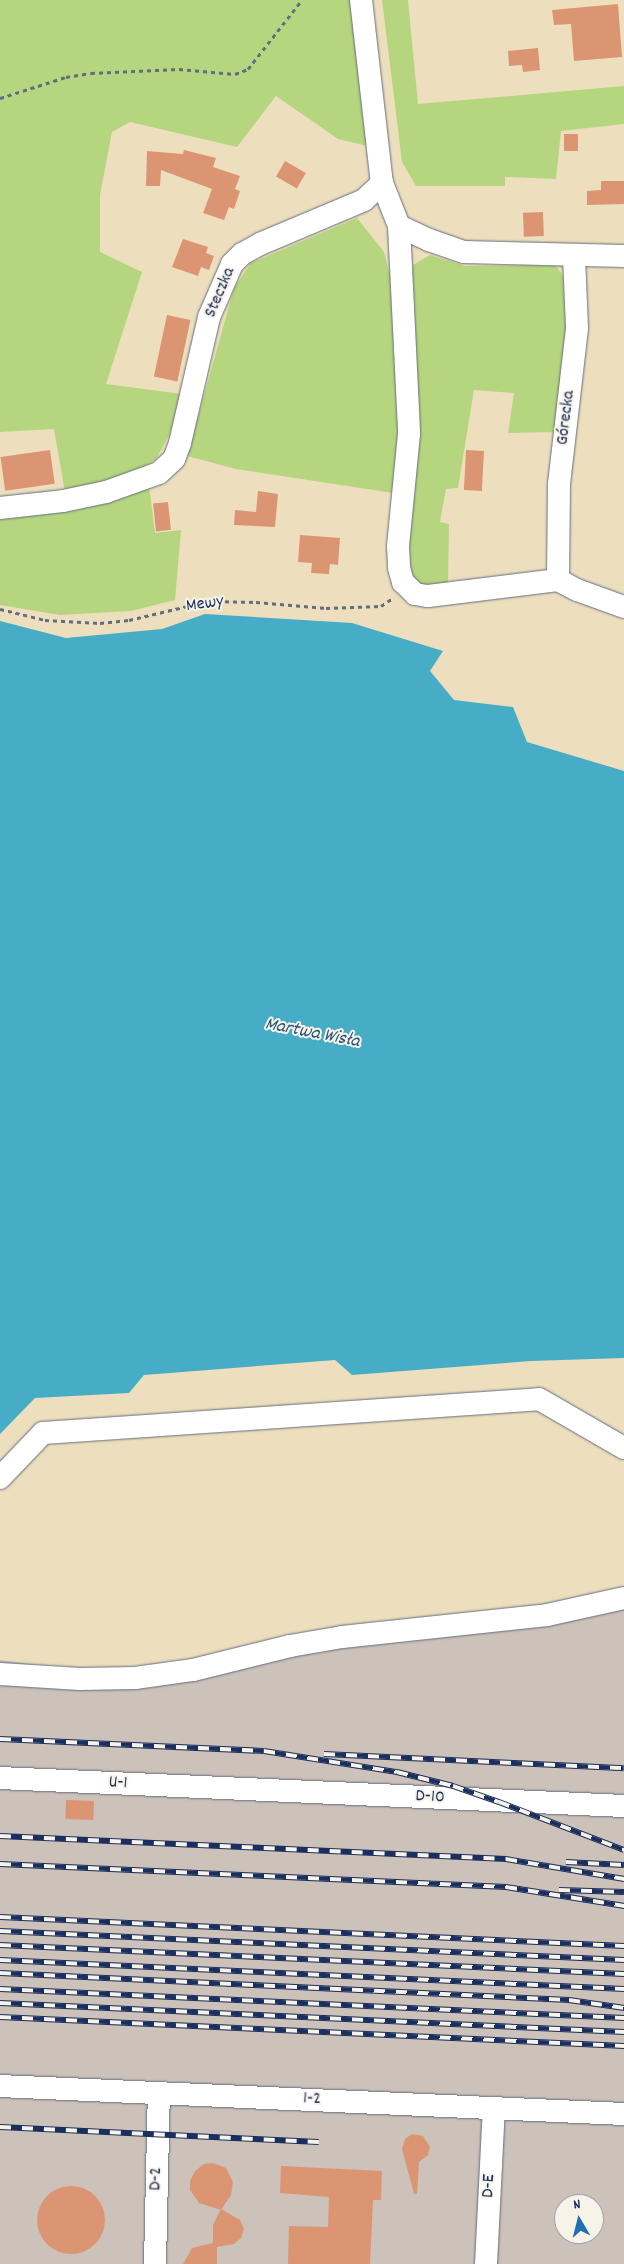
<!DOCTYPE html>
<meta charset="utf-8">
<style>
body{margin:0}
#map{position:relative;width:624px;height:2264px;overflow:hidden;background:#eddfbd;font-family:Dekko,sans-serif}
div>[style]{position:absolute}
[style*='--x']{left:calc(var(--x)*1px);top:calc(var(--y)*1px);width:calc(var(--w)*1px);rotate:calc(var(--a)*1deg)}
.industrial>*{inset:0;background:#ccc2b9}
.green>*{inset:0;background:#b5d67e}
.water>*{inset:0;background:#47adc7}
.building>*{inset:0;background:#dc9572;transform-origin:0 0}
.round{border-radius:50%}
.path>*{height:3px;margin-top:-1.5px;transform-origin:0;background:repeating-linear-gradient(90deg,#646d7f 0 4px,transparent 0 8px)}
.roads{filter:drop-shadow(0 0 1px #646d7f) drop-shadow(0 0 1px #646d7f)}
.minor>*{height:22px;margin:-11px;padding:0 11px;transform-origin:11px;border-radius:11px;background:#fff}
.rail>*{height:5.5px;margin-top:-2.75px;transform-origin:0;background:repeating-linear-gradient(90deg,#f7f3e8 0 11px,#1b2f5e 0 22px);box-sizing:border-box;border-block:1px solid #1b2f5e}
span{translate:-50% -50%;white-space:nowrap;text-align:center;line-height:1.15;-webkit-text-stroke:4px #f7f3e8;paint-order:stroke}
.street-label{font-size:18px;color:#1b2f5e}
.water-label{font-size:19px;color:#28557e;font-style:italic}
.north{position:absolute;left:554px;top:2194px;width:50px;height:50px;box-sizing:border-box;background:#f7f3e8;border:1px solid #9fa5b1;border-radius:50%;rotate:352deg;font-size:14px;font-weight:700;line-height:20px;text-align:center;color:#1b2f5e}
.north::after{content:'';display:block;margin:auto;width:18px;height:22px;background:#1f6fb2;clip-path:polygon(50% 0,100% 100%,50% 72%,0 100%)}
</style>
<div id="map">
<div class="industrial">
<div style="clip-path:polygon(evenodd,624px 1588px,624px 2264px,0 2264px,0 1660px,85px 1671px,168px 1665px,337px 1626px,483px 1613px,607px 1594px,624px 1588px,564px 2204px,594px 2204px,594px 2234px,564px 2234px,564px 2204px)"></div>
</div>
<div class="green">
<div style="clip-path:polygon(0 0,352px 0,372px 147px,338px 139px,276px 96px,237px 147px,130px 122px,112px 132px,100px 195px,100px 252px,142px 272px,106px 384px,182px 394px,172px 430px,156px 459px,125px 479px,65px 492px,54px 429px,0 432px)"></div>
<div style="clip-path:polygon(382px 0,408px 0,418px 104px,624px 86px,624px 124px,561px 131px,556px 179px,505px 177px,505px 186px,416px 186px,402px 162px)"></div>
<div style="clip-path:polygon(357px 218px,384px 252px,394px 291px,402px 378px,393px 493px,236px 469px,187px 456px,234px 288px,251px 263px)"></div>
<div style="clip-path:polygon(430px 255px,465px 266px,555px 265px,564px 277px,570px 307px,557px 432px,508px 433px,514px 393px,474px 390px,458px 488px,446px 489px,440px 522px,449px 524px,448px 585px,420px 587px,408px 574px,411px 280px,413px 265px)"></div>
<div style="clip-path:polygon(149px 485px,155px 533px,181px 530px,175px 600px,131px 611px,60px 615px,0 605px,0 514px)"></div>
</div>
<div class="water">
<div style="clip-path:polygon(205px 614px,352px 623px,443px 651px,430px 671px,454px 700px,513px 707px,527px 742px,624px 771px,624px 1358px,531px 1361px,352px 1375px,335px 1360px,144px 1375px,129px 1393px,35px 1398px,0 1434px,0 621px,66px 638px,162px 629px)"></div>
</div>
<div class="building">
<div style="clip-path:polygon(618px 4px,622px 57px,574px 61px,571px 24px,554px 25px,552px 10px)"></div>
<div style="clip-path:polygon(538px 48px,540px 70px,523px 72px,522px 65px,509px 66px,508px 51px)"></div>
<div style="left:564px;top:134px;width:14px;height:17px"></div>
<div style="clip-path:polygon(184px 150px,216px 158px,213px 167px,240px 176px,235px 189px,240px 191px,234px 209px,229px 207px,224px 220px,203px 213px,212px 189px,161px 170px,160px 186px,146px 186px,147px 151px,183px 154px)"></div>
<div style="left:285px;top:161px;width:24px;height:18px;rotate:30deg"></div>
<div style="clip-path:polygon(601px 181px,624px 181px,624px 204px,587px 205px,587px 191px,601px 190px)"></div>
<div style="left:543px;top:212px;width:24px;height:20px;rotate:88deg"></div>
<div style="clip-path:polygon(183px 239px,208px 247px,206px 253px,214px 256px,209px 270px,201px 267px,198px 276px,172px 267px)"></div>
<div style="left:167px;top:315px;width:24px;height:63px;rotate:12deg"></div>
<div style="left:50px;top:450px;width:34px;height:50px;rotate:82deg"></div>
<div style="left:466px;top:450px;width:18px;height:40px;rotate:3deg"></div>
<div style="clip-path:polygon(258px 491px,278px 494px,275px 527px,234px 525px,235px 510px,256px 512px)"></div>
<div style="left:168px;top:502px;width:28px;height:15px;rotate:84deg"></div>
<div style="clip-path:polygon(300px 535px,340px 538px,338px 565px,330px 564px,329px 574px,311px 573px,312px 563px,298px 562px)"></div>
<div style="left:66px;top:1800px;width:28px;height:19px;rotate:2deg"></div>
<div style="clip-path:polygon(412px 2134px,423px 2136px,430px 2147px,428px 2155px,419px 2162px,417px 2194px,414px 2194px,402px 2149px,405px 2139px)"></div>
<div style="clip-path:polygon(213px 2163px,226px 2168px,233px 2182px,231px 2195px,221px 2210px,199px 2203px,190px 2190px,190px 2181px,195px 2171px,204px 2164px)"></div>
<div style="clip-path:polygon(281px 2166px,382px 2171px,381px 2200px,373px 2200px,370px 2264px,288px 2264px,289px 2226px,328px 2227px,329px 2197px,280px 2193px)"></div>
<div class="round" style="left:37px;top:2186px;width:68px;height:68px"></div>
<div style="clip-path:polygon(221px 2209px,240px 2220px,244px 2229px,241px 2238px,234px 2244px,217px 2247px,217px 2264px,183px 2264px,192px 2248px,213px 2243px,213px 2225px)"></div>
</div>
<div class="path">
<div style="--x:0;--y:98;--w:69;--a:-17.7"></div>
<div style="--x:66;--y:77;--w:25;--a:-9"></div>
<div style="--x:91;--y:73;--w:88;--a:-2.6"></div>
<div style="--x:179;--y:69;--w:56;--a:5.1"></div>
<div style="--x:235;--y:74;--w:14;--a:-21"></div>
<div style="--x:248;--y:69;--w:88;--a:-52"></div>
<div style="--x:0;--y:609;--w:46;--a:13.7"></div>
<div style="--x:45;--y:620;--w:55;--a:3.1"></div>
<div style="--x:100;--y:623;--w:29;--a:-6"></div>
<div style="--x:129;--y:620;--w:82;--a:-13.4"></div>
<div style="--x:209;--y:601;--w:47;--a:1.2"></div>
<div style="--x:256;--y:602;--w:70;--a:4.9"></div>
<div style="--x:326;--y:608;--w:55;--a:-2.1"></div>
<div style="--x:381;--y:606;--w:14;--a:-34"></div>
</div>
<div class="roads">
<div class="minor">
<div style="--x:361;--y:0;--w:184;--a:83.5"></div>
<div style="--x:382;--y:183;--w:46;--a:68.4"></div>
<div style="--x:399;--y:226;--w:208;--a:87.2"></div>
<div style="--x:409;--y:434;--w:113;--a:95.6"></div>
<div style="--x:398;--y:546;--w:22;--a:87"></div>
<div style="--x:399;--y:568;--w:15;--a:74"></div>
<div style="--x:403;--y:582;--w:17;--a:45"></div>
<div style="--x:415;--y:594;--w:13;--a:9"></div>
<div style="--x:428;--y:596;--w:131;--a:-7"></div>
<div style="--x:558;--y:580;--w:21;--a:28"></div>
<div style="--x:577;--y:590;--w:50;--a:19.9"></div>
<div style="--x:399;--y:226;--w:33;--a:25"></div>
<div style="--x:429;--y:240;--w:37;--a:19"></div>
<div style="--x:464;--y:252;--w:160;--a:1.4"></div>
<div style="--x:0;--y:508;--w:63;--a:-6.3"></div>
<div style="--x:63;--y:501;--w:44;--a:-11.8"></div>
<div style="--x:106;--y:492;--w:56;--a:-19.7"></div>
<div style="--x:159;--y:473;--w:21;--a:-43"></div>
<div style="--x:174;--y:459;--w:17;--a:-69"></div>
<div style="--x:180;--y:443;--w:129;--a:-77"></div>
<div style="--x:209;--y:317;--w:58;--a:-66.5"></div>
<div style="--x:232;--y:264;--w:14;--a:-45"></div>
<div style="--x:242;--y:254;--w:21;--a:-29"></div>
<div style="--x:260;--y:244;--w:113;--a:-22.9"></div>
<div style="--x:364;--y:200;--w:25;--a:-43"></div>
<div style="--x:558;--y:580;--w:96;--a:-89.4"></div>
<div style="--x:559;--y:484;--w:157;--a:-83.4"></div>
<div style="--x:577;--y:328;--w:72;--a:-92.4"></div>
<div style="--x:0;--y:1478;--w:62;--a:-46.3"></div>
<div style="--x:43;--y:1433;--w:497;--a:-3.9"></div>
<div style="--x:539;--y:1399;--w:98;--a:30"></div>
<div style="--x:0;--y:1674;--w:80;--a:3.6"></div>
<div style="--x:80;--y:1679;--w:55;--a:-1"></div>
<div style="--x:135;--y:1678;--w:59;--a:-7.9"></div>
<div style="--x:193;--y:1670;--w:100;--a:-13.9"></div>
<div style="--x:290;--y:1646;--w:53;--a:-9.8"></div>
<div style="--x:342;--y:1637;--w:206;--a:-6.1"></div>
<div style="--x:547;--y:1615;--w:79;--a:-12.4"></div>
<div style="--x:0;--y:1778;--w:625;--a:2.57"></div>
<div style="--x:0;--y:2086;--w:625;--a:2.57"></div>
<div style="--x:155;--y:2264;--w:171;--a:-88.7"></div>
<div style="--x:486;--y:2264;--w:156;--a:-87.1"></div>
</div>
</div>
<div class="rail">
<div style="--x:0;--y:1739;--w:264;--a:2.6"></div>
<div style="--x:264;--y:1751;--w:135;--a:9"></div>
<div style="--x:397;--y:1772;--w:58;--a:14"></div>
<div style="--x:453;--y:1786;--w:49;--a:19.2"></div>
<div style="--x:499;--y:1802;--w:134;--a:21"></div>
<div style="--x:324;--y:1754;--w:300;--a:2.7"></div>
<div style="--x:0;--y:1836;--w:507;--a:2.6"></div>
<div style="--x:506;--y:1859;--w:120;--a:9.6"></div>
<div style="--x:566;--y:1862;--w:58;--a:3"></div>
<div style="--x:0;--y:1864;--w:507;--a:2.6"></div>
<div style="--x:506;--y:1887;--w:120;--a:9.1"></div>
<div style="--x:559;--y:1890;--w:65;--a:1.8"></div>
<div style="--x:0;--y:1917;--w:625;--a:2.66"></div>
<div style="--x:0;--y:1931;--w:625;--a:2.66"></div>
<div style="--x:0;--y:1945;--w:625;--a:2.66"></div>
<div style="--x:0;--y:1960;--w:625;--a:2.66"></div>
<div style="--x:0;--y:1973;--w:570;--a:2.72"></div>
<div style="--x:569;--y:2000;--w:56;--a:8.3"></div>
<div style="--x:0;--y:1989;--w:625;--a:2.66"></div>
<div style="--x:0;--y:2003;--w:625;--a:2.66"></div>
<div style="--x:0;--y:2017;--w:625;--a:2.66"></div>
<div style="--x:0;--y:2127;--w:319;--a:2.7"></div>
</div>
<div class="street-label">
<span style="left:221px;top:293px;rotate:-67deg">Steczka</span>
<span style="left:567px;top:418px;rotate:-83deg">Górecka</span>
<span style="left:205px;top:605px;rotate:-8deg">Mewy</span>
<span style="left:118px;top:1784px;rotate:3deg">U-1</span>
<span style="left:430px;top:1798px;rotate:3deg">D-10</span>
<span style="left:312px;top:2100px;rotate:3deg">1-2</span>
<span style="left:157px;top:2179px;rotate:-88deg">D-2</span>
<span style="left:490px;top:2186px;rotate:-87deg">D-E</span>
</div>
<div class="water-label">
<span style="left:312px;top:1034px;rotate:11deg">Martwa Wisła</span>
</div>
<div class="north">N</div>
</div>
